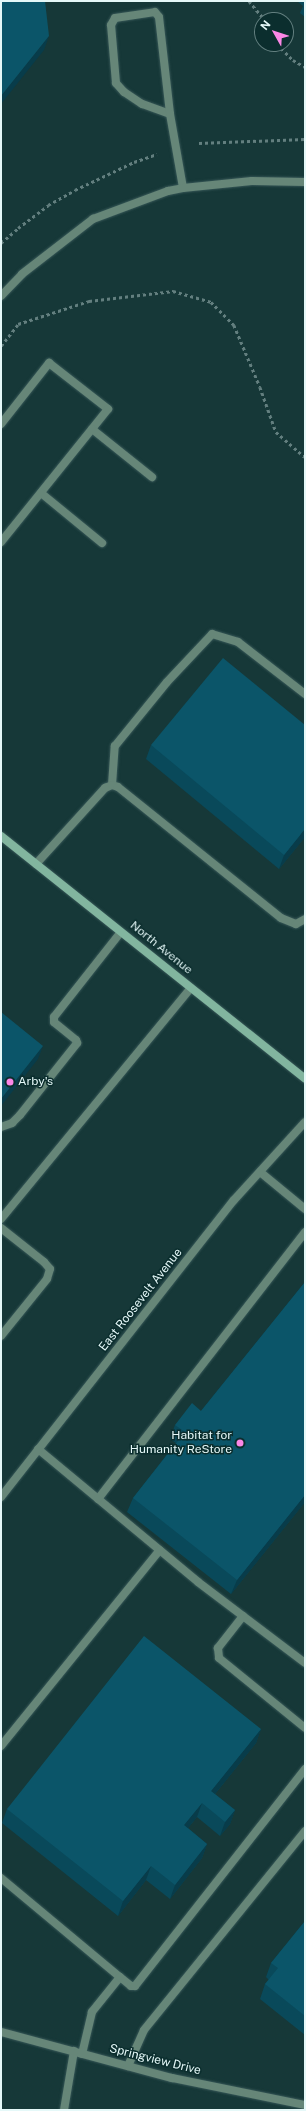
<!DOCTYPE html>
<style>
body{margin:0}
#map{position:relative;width:306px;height:2111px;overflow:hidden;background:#163838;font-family:"Public Sans",sans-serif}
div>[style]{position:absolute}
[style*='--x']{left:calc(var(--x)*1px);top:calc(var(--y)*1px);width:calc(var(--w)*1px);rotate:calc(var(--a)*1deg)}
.path>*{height:2.5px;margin-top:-1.25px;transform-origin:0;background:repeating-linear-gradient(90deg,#637f7f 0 3px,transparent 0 6px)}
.roads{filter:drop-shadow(0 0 1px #375757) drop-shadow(0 0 1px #375757)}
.lane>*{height:8px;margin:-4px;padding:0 4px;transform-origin:4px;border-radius:4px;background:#668678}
.street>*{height:8px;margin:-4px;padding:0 4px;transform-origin:4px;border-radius:4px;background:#668678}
.secondary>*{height:8px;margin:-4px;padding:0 4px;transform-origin:4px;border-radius:4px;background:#82b59f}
.wall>*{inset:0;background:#09495a}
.shaded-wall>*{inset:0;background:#083c4a}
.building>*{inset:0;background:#0b5569}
.dots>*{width:11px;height:11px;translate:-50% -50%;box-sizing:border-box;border:2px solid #0b2e2e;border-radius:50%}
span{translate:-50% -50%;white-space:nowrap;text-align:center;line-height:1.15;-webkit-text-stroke:3px #0b2e2e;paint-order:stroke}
.street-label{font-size:12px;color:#e5f8f8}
.poi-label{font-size:12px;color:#e5f8f8}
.left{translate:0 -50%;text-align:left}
.right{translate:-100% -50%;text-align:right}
.frame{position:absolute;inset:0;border:2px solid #e5f8f8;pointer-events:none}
.north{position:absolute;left:254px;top:12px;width:40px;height:40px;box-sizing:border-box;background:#0b2e2e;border:1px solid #627f7f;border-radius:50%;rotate:309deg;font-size:11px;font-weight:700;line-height:16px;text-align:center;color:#e5f8f8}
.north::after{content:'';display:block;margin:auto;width:14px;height:18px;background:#fb87e6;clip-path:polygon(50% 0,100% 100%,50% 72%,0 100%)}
</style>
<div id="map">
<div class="path">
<div style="--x:249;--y:1;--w:25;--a:50"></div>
<div style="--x:277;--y:44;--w:23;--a:45"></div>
<div style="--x:293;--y:60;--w:14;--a:30"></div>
<div style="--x:199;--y:143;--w:106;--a:-2.2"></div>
<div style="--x:1;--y:243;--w:23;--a:-41"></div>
<div style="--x:18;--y:228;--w:38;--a:-37"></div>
<div style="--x:48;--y:205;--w:31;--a:-29"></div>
<div style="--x:75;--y:190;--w:65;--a:-25.4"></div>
<div style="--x:134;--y:162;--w:24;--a:-19"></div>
<div style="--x:1;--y:346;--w:28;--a:-52"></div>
<div style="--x:18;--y:324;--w:75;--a:-17.9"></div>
<div style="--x:89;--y:301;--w:85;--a:-6.8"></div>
<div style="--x:173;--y:291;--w:40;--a:16"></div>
<div style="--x:211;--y:302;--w:33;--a:45"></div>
<div style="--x:234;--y:325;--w:67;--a:67.2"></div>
<div style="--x:260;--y:387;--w:48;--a:70.4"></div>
<div style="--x:276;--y:432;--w:38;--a:41"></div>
</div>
<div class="roads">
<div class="lane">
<div style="--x:170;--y:114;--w:30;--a:-160"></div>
<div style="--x:142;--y:104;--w:22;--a:-146"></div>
<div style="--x:124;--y:92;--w:12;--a:-132"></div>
<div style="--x:116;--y:83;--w:58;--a:-94.9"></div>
<div style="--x:111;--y:25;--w:8;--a:-60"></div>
<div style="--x:115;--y:18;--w:40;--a:-8.5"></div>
<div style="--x:155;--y:12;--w:6;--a:51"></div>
<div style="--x:159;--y:17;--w:98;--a:83.5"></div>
<div style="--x:170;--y:114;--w:75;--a:80"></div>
<div style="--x:1;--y:296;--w:30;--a:-46"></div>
<div style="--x:22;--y:274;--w:90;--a:-37.8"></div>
<div style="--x:93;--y:219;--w:80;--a:-20.5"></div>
<div style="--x:168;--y:191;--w:15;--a:-11"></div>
<div style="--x:183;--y:188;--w:69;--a:-5.8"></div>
<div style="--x:252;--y:181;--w:53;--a:1.1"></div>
<div style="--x:1;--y:424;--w:78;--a:-51.8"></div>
<div style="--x:49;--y:363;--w:75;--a:37.9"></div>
<div style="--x:108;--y:409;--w:171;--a:128.8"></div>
<div style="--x:92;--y:429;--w:77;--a:38.7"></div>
<div style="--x:41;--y:493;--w:79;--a:39.3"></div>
<div style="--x:112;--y:785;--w:39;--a:-86"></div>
<div style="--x:115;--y:746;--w:82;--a:-50.9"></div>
<div style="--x:167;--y:682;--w:66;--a:-46.8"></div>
<div style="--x:212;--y:634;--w:27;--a:17"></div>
<div style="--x:238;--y:642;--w:85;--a:37.8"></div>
<div style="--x:36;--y:864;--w:103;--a:-47.8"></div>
<div style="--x:105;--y:788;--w:8;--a:-23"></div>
<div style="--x:112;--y:785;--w:6;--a:18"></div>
<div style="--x:118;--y:787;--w:209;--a:38.8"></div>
<div style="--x:281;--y:918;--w:16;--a:22"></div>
<div style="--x:296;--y:924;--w:10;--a:-29"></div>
<div style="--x:1;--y:1127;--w:12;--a:-20"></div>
<div style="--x:12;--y:1123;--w:11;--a:-45"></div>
<div style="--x:20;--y:1115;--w:92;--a:-51.6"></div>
<div style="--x:77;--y:1043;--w:3;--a:-108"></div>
<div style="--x:76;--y:1040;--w:28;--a:-141"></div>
<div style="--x:54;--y:1022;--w:5;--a:-90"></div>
<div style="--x:54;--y:1017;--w:108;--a:-51.8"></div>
<div style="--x:260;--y:1172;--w:58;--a:39.4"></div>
<div style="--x:1;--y:1219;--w:299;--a:-50.6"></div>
<div style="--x:1;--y:1228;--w:55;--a:38.3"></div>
<div style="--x:44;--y:1262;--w:9;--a:49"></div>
<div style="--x:50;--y:1269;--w:10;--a:107"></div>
<div style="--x:47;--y:1279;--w:73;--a:128.9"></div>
<div style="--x:38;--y:1449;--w:208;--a:39.7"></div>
<div style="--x:198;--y:1582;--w:134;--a:37.1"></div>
<div style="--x:98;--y:1499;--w:338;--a:-52.2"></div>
<div style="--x:243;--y:1616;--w:41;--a:128"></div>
<div style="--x:218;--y:1648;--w:10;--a:84"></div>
<div style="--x:219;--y:1658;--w:111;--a:39.1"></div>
<div style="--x:1;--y:1746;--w:252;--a:-51"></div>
<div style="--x:1;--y:1878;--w:155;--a:39.8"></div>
<div style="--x:120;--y:1977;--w:45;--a:128.7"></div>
<div style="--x:92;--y:2012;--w:43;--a:103.4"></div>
<div style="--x:120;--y:1977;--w:14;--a:39"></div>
<div style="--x:131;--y:1986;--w:4;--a:0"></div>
<div style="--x:135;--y:1986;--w:276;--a:-51.9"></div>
<div style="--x:128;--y:2066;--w:39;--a:-66"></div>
<div style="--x:144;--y:2030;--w:256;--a:-51"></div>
<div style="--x:64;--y:2110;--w:60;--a:-80.4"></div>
</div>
<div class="street">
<div style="--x:1;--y:1497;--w:377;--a:-51.9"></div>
<div style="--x:234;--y:1200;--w:105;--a:-47.7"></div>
<div style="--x:1;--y:2032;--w:177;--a:15.1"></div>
<div style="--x:172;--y:2078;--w:136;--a:11.5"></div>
</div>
<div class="secondary">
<div style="--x:1;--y:836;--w:389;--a:38.6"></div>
</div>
</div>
<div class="wall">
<div style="clip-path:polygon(297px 1px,305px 1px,305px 17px,300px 13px,303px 6px)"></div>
<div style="clip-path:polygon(151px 745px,305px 837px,279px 869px,146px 759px)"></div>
<div style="clip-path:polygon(305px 1282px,305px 1502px,231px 1594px,127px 1512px,133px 1498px,176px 1443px,170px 1439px,175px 1425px,201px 1411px)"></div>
<div style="clip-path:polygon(261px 1729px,256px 1743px,215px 1794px,235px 1810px,230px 1824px,220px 1836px,197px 1817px,188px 1828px,207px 1844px,202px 1858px,170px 1899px,146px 1880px,118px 1916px,2px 1823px,7px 1809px)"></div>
<div style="clip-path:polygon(305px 1921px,305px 2035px,260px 1999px,265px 1984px,269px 1980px,266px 1977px,271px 1963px)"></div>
</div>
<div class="shaded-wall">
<div style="clip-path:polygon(49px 36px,44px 50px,1px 104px,1px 96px)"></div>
<div style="clip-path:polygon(305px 829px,305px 837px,279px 869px,284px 855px)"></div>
<div style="clip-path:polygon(43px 1046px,38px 1059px,1px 1106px,1px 1099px)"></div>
<div style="clip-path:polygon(305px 1495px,305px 1502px,231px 1594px,237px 1580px)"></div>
<div style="clip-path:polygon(261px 1729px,256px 1743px,206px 1805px,211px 1791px)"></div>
<div style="clip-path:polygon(202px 1803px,197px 1817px,179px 1839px,184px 1825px)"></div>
<div style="clip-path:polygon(235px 1810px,230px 1824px,220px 1836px,225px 1822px)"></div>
<div style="clip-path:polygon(207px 1844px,202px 1858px,170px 1899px,175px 1885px)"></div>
<div style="clip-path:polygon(151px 1866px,146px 1880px,118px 1916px,123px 1901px)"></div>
</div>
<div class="building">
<div style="clip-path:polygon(1px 1px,45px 1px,49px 36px,1px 96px)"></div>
<div style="clip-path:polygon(223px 658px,305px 725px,305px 829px,284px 855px,151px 745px)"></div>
<div style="clip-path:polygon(1px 1012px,43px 1046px,1px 1099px)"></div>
<div style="clip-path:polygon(305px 1282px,305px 1495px,237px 1580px,133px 1498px,185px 1432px,175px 1425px,192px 1403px,201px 1411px)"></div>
<div style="clip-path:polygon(144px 1636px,261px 1729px,211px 1791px,235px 1810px,225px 1822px,202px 1803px,184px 1825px,207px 1844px,175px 1885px,151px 1866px,123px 1901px,7px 1809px)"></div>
<div style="clip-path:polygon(305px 1921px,305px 2016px,265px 1984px,278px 1968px,271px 1963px)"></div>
</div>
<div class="dots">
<div style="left:10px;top:1082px;background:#fb87e6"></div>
<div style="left:240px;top:1443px;background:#fb87e6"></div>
</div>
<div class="street-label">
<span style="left:161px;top:948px;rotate:39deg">North Avenue</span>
<span style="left:141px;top:1300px;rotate:-52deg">East Roosevelt Avenue</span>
<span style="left:155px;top:2060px;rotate:14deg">Springview Drive</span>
</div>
<div class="poi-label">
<span class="left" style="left:18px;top:1082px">Arby's</span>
<span class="right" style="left:232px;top:1443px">Habitat for<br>Humanity ReStore</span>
</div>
<div class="frame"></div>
<div class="north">N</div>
</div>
